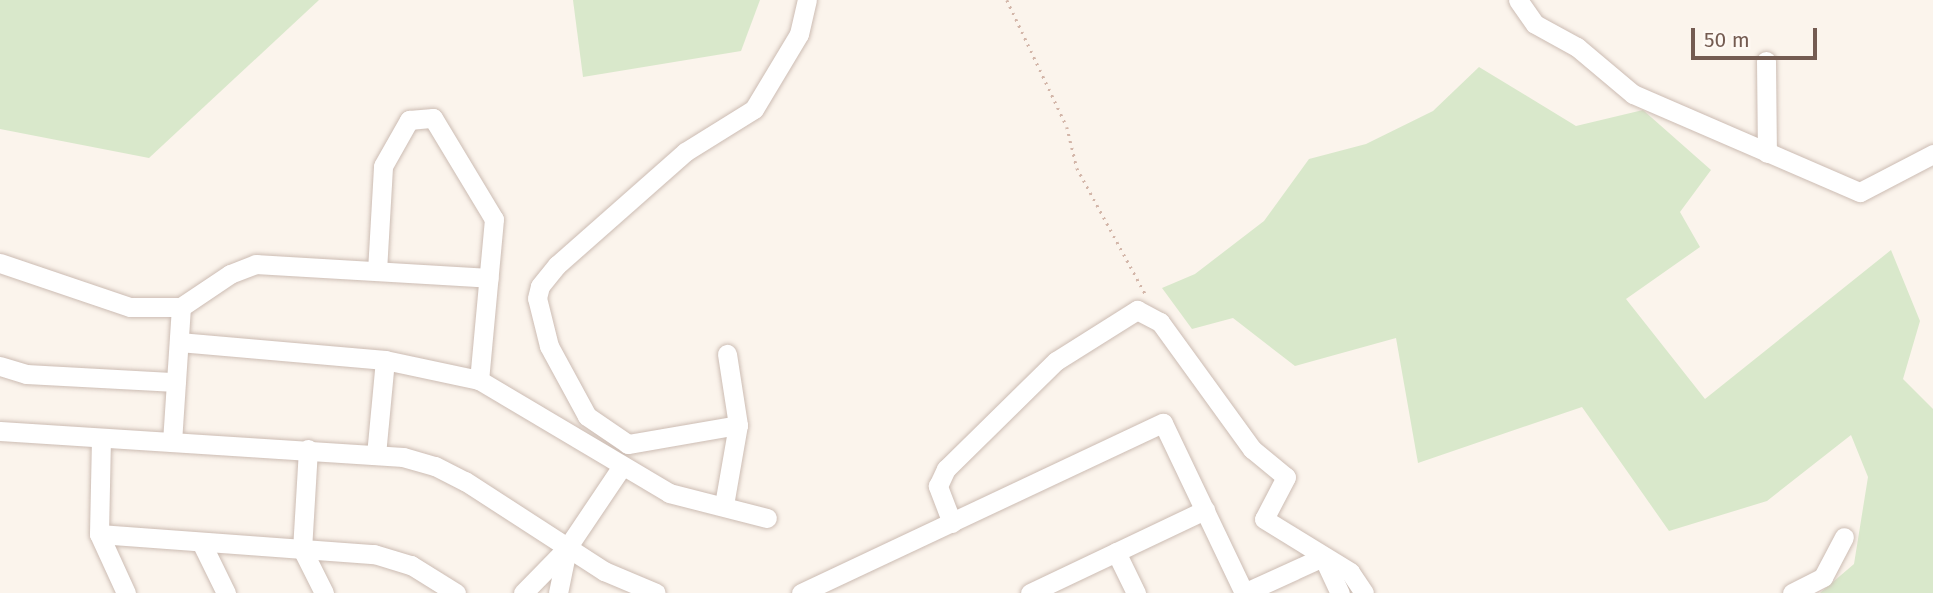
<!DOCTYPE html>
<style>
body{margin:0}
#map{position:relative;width:1933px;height:593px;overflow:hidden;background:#fbf4ec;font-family:"Fira Sans",sans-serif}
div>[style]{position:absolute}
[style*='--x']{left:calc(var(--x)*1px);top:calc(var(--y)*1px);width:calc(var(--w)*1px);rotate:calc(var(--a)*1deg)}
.green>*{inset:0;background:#d9e8cb}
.path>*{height:2.5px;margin-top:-1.25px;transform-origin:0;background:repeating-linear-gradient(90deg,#d3b6a9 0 2px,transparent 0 7px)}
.roads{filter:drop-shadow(0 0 2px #ccbcb3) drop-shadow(0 0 2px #ccbcb3)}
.minor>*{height:19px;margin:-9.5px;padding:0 9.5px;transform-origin:9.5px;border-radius:9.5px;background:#fff}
span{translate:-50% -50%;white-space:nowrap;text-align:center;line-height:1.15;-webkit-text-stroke:5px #fef8f3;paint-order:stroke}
.scale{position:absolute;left:1691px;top:28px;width:126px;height:32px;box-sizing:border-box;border:4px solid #745b51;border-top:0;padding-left:9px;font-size:21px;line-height:24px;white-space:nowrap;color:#745b51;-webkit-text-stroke:5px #fef8f3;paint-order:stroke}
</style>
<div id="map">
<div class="green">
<div style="clip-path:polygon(0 0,319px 0,149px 158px,0 129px)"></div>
<div style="clip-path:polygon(573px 0,760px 0,741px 51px,583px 77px)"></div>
<div style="clip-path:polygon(1479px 67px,1576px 126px,1643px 110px,1711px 170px,1680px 212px,1700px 247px,1626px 299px,1705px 399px,1891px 250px,1920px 321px,1903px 379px,1933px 409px,1933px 593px,1820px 593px,1854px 564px,1868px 477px,1851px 435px,1767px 501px,1669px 531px,1582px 407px,1418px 463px,1396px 338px,1295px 366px,1233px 318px,1192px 329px,1162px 288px,1195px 274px,1264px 221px,1309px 159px,1366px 144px,1433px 111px)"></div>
</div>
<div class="path">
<div style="--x:1007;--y:0;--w:140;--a:64.7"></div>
<div style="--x:1067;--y:127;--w:42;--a:76.3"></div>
<div style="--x:1077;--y:168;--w:145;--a:61.5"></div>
</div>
<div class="roads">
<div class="minor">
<div style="--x:1518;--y:0;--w:29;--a:55"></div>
<div style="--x:1535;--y:24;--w:48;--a:28.7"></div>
<div style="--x:1577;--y:47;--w:73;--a:40"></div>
<div style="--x:1633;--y:94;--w:247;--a:23.4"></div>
<div style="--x:1860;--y:192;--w:82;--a:-27.5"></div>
<div style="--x:1766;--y:61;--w:92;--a:89.4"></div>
<div style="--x:0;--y:263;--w:137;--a:18.7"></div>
<div style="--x:130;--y:307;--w:51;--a:0"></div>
<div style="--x:377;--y:271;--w:105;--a:-86.7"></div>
<div style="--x:383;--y:166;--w:53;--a:-60.5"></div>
<div style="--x:409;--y:120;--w:24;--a:-5"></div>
<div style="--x:433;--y:118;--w:118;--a:58.9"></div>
<div style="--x:494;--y:219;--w:162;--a:95.3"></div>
<div style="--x:179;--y:342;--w:207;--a:5"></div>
<div style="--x:385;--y:360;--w:96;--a:12"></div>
<div style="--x:479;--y:380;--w:221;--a:30.7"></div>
<div style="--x:669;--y:493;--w:101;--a:14.3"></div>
<div style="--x:0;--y:366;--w:27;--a:17"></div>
<div style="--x:26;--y:374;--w:150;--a:3.1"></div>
<div style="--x:738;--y:425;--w:112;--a:170.2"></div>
<div style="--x:628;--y:444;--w:50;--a:-145.7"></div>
<div style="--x:587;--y:416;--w:80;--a:-118.5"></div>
<div style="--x:549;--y:346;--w:49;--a:-104"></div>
<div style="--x:537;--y:298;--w:12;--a:-76"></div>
<div style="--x:540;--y:286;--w:27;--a:-51"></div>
<div style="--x:557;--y:265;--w:171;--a:-41.4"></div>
<div style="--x:685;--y:152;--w:81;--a:-31.9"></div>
<div style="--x:754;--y:109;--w:87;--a:-59"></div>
<div style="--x:799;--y:34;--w:35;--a:-77"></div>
<div style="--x:0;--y:431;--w:404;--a:3.7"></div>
<div style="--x:403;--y:457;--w:33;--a:16"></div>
<div style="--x:435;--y:466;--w:34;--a:27"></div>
<div style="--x:465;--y:481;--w:166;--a:32.9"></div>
<div style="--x:604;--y:571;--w:56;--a:22.9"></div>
<div style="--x:101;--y:438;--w:96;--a:91.2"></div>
<div style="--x:99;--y:534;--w:65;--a:65.4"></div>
<div style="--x:172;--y:442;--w:135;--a:-86.2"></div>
<div style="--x:181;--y:307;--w:59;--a:-34"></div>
<div style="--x:230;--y:274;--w:28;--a:-21"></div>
<div style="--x:256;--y:264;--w:233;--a:3.4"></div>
<div style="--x:308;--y:449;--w:100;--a:93.4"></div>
<div style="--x:302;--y:549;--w:49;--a:63.4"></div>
<div style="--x:376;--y:455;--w:95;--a:-84.6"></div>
<div style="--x:724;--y:505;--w:81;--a:-80.1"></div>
<div style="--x:738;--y:425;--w:72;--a:-98.8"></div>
<div style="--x:952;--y:523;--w:40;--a:-111"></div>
<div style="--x:938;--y:486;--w:19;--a:-65"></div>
<div style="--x:946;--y:469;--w:154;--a:-44.5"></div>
<div style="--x:1056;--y:361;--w:96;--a:-32.2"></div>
<div style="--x:1137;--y:310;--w:26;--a:28"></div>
<div style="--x:1160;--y:322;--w:157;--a:54.1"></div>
<div style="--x:1252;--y:449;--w:44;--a:39.5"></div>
<div style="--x:1286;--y:477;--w:47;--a:117.6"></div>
<div style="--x:1264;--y:519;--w:101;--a:31.6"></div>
<div style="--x:1350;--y:572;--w:25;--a:56"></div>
<div style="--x:99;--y:534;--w:276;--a:4.2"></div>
<div style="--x:374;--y:554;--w:39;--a:17"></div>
<div style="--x:411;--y:565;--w:53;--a:31.9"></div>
<div style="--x:201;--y:542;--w:57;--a:63.9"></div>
<div style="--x:1116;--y:552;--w:46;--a:64"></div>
<div style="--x:1323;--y:557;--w:40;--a:65"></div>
<div style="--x:523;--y:593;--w:63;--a:-45.6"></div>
<div style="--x:567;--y:548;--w:99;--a:-56.1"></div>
<div style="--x:558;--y:593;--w:45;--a:-78.4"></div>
<div style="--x:801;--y:593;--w:400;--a:-25.2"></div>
<div style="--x:1163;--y:423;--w:188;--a:64.5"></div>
<div style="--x:1030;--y:593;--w:194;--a:-25.4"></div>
<div style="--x:1244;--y:593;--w:87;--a:-24.5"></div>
<div style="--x:1792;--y:593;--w:35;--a:-27"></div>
<div style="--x:1823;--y:577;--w:45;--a:-62.3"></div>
</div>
</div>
<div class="scale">50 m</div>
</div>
